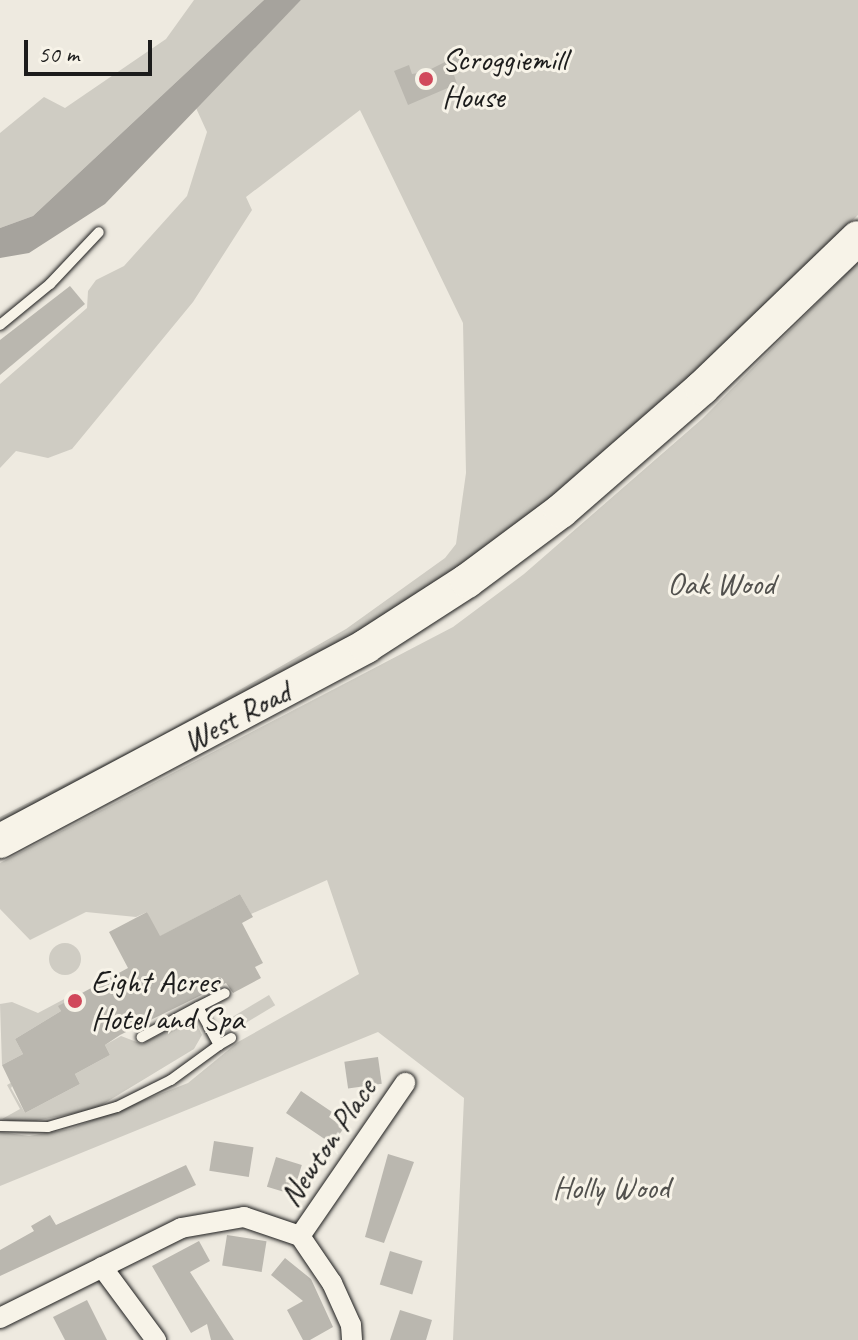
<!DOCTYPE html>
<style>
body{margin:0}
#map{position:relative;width:858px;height:1340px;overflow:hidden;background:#eeeae0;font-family:Caveat,sans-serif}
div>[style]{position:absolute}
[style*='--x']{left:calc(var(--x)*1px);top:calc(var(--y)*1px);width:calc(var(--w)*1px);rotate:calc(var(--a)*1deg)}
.green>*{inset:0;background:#cfccc3;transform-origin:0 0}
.round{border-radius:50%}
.water>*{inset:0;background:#a6a39d}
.building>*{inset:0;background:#bab7af;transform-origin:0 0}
.roads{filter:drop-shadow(0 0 2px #1c1c1c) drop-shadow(0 0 2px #1c1c1c)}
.service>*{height:10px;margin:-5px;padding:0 5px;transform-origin:5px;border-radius:5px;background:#f7f3e8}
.minor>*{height:20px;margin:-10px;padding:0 10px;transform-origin:10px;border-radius:10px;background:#f7f3e8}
.trunk>*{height:34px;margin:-17px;padding:0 17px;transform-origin:17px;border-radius:17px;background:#f7f3e8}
.dots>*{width:22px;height:22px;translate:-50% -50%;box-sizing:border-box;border:4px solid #f7f3e8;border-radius:50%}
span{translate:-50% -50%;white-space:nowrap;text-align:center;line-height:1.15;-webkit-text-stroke:6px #f7f3e8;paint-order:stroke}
.poi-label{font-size:32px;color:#1c1c1c}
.left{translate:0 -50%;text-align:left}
.park-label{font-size:32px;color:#52514e}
.street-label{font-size:32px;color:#1c1c1c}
.scale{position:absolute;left:24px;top:40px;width:128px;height:36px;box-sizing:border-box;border:4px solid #1c1c1c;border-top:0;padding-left:10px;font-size:24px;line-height:28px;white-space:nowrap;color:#1c1c1c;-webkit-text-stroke:6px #f7f3e8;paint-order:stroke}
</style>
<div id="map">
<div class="green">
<div style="clip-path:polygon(194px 0,264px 0,33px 216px,0 228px,0 133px,44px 97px,65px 108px,166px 39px)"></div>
<div style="clip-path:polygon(301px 0,858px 0,858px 215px,691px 377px,552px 497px,407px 610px,0 830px,0 817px,154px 739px,346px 629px,445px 558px,456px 544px,466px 473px,463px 323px,360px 110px,246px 197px,252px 210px,193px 302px,72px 449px,48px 458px,16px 451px,0 468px,0 384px,87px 308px,88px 291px,96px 280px,124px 266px,187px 196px,207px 132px,196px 108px)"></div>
<div style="clip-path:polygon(858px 262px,858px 1340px,453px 1340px,464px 1098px,378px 1032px,0 1186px,0 1132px,29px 1136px,70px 1129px,188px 1083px,238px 1042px,359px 974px,327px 880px,251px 914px,240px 894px,157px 938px,147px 912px,136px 917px,86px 912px,30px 940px,0 909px,0 863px,453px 627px,524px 574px,702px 419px)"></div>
<div class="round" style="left:49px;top:943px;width:32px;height:32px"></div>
<div style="left:269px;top:995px;width:12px;height:58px;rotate:59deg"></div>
<div style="clip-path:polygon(70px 996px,74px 997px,59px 1006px,61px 1011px,15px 1039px,23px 1054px,2px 1065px,0 1004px,12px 1002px,38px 1013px)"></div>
<div style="clip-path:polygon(193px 1017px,202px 1035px,194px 1049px,95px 1109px,21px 1124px,2px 1119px,20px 1109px,7px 1085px,16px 1080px,11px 1088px,25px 1113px,80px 1084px,75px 1074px,110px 1055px,105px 1045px,121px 1036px,142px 1044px)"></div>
</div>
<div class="water">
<div style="clip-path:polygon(264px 0,301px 0,105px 204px,29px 253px,0 258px,0 228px,33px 216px)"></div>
</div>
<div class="building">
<div style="clip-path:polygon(465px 52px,471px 67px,454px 75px,457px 84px,408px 105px,394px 71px,409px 65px,412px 74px,425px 72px)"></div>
<div style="clip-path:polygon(70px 286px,85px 304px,0 375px,0 340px)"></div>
<div style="clip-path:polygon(240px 894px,253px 917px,242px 923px,263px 963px,255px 967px,261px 978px,233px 993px,226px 983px,120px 1035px,105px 1045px,110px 1055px,75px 1074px,80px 1084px,25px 1113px,2px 1065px,23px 1054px,15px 1039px,61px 1011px,58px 1006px,128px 968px,109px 932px,147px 912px,160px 936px)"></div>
<div style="left:378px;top:1057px;width:27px;height:34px;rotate:82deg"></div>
<div style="clip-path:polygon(301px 1091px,332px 1112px,329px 1117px,344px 1128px,332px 1144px,286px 1113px)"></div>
<div style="left:214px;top:1141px;width:40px;height:30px;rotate:9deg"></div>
<div style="clip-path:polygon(388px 1154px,414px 1162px,384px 1243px,365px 1237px)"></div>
<div style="left:276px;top:1157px;width:27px;height:31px;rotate:17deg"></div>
<div style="clip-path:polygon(186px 1165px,196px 1185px,0 1276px,0 1250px,34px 1231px,31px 1226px,50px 1215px,56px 1225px)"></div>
<div style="left:227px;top:1235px;width:40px;height:31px;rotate:9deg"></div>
<div style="clip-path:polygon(199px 1241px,210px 1261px,190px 1272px,234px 1340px,211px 1340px,207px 1324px,191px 1333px,152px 1266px)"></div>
<div style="left:390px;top:1251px;width:34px;height:35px;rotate:17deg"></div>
<div style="clip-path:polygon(285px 1258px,311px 1279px,333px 1327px,310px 1340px,303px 1340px,287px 1310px,303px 1301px,271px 1275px)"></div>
<div style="clip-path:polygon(87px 1300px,107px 1340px,65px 1340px,53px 1317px)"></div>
<div style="clip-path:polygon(400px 1310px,432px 1320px,426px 1340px,390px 1340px)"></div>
</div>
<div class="roads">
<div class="service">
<div style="--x:0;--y:325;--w:65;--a:-39.4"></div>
<div style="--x:50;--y:284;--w:71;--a:-46.7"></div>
<div style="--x:198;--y:1007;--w:30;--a:-27"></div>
<div style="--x:219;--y:1045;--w:14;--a:-30"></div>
<div style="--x:0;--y:1126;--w:48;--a:1.2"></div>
<div style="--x:48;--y:1127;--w:72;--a:-16.2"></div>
<div style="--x:117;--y:1107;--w:60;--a:-26.6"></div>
<div style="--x:171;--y:1080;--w:59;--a:-36.1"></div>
<div style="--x:219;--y:1045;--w:43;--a:-118.9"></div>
<div style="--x:198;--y:1007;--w:64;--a:151.8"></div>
</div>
<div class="minor">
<div style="--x:300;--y:1236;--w:186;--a:-55.5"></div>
<div style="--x:102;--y:1267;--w:91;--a:53.5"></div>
<div style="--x:0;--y:1318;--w:202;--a:-26.4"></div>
<div style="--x:181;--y:1228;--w:64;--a:-9.9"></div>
<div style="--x:244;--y:1217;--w:59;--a:18.7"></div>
<div style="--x:300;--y:1236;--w:57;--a:55.8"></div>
<div style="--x:332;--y:1283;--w:46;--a:65.7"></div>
<div style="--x:351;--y:1325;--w:15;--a:86"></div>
</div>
<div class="trunk">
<div style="--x:0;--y:841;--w:415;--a:-28"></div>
<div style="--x:366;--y:646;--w:120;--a:-32.8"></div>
<div style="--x:467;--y:581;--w:117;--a:-36.7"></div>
<div style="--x:561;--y:511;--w:187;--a:-41.1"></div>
<div style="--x:702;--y:388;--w:216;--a:-43.9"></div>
</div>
</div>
<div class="dots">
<div style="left:426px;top:79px;background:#d1495b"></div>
<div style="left:75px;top:1001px;background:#d1495b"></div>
</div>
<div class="poi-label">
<span class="left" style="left:442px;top:79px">Scroggiemill<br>House</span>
<span class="left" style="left:91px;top:1001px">Eight Acres<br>Hotel and Spa</span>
</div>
<div class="park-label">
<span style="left:721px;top:584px">Oak Wood</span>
<span style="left:611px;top:1188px">Holly Wood</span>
</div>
<div class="street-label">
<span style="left:237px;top:717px;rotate:-28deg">West Road</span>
<span style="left:328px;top:1143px;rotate:-56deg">Newton Place</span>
</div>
<div class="scale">50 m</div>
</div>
